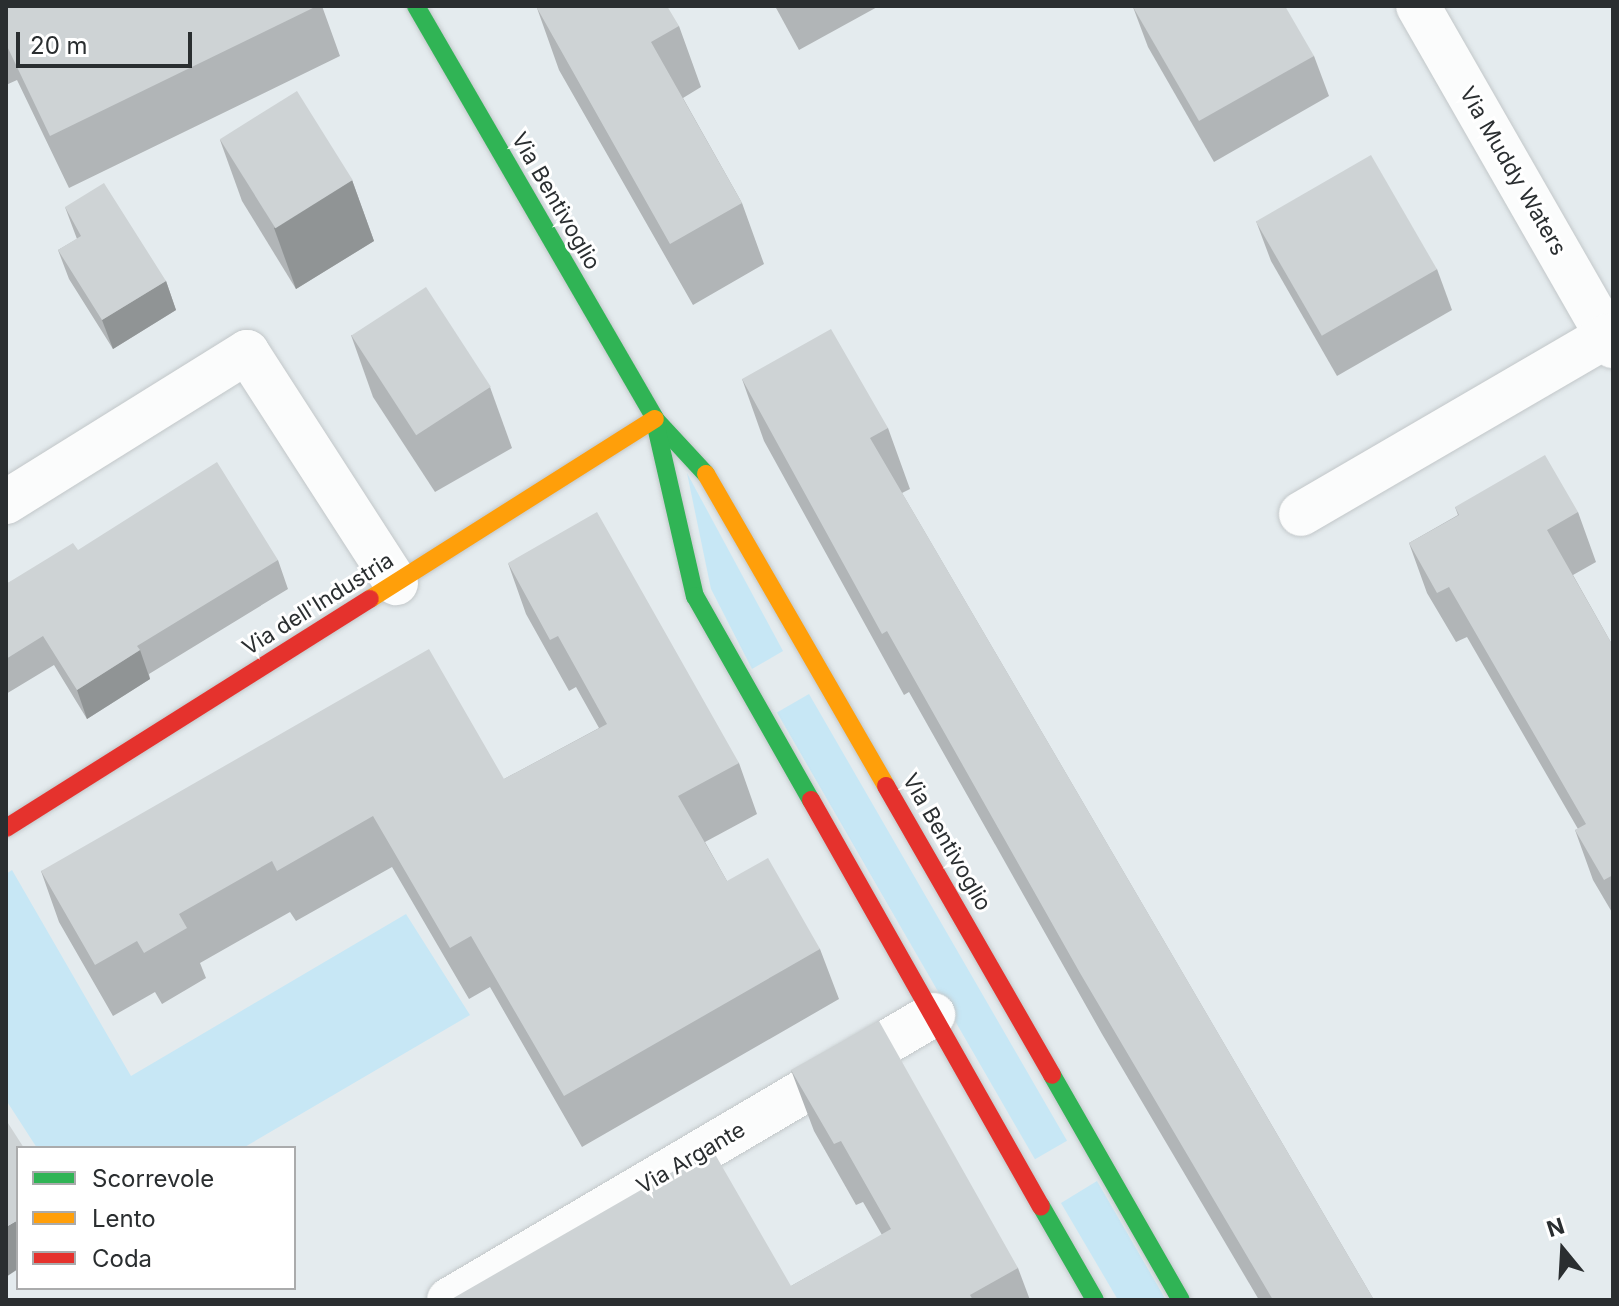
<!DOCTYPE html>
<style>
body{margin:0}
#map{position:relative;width:1619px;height:1306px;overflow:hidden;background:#e4ebee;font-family:Inter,sans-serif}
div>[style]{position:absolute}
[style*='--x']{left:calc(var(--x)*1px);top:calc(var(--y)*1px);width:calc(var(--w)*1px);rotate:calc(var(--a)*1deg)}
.green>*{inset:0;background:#c7e7f5;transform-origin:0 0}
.roads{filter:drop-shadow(0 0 2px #c2c7c9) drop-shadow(0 0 2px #c2c7c9)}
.street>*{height:44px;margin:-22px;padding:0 22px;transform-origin:22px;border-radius:22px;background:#fbfcfc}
.fast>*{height:18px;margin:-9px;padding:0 9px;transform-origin:9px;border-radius:9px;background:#30b455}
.slow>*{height:18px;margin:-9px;padding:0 9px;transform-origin:9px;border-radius:9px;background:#ff9f0a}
.jam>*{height:18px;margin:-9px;padding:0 9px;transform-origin:9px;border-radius:9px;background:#e5322d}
.wall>*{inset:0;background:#b1b5b7}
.shaded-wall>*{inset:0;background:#909495}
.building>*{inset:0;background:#ced3d5;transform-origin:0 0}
span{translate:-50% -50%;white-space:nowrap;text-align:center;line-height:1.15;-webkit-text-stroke:6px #fff;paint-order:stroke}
.street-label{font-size:22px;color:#2a2e30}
.frame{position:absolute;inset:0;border:8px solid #2a2e30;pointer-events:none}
.legend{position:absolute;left:16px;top:1146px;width:280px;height:144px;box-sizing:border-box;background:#fff;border:2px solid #aaabac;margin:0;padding:10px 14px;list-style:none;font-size:24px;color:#2a2e30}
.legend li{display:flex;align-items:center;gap:16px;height:40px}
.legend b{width:40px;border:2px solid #aaabac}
.north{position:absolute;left:1523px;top:1210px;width:80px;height:80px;-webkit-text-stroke:6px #fff;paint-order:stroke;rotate:342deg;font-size:22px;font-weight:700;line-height:32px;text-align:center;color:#2a2e30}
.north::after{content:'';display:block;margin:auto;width:28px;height:36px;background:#2a2e30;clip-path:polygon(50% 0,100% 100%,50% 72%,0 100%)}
.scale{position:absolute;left:16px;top:32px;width:176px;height:36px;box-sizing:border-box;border:4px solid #2a2e30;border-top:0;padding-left:10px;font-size:24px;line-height:28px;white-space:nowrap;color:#2a2e30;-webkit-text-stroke:6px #fff;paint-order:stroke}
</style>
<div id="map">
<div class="green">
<div style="clip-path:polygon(687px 473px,783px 651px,752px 669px,711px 589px)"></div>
<div style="left:809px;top:694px;width:516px;height:37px;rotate:60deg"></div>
<div style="clip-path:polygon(12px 870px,131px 1076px,406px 914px,470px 1015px,243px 1148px,37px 1148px,6px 1100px,6px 874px)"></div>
<div style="clip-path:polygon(1097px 1181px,1166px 1300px,1118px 1300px,1061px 1203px)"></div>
</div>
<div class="roads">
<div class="street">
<div style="--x:1418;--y:6;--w:392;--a:60.2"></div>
<div style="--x:6;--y:502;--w:284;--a:-31.9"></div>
<div style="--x:247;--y:352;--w:275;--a:57.2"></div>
<div style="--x:1301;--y:514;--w:354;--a:-30.2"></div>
<div style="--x:449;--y:1300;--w:562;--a:-30.49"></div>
</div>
<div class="fast">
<div style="--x:416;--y:6;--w:477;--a:59.9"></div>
<div style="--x:655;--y:419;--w:75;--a:47.2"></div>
<div style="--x:655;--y:422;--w:179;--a:77.1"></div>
<div style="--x:695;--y:596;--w:235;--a:60.4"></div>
<div style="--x:1052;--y:1075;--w:259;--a:60.2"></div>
<div style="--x:1041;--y:1206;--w:108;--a:60.1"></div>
</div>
<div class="slow">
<div style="--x:706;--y:474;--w:360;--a:60"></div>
<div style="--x:370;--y:599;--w:337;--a:-32.3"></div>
</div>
<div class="jam">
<div style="--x:886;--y:786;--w:333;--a:60.1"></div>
<div style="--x:811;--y:800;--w:467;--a:60.5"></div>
<div style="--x:6;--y:828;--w:430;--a:-32.2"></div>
</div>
</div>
<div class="wall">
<div style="clip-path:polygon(6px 6px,322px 6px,340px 56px,69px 188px,17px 80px,6px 85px)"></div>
<div style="clip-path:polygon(775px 6px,879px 6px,799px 50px)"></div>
<div style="clip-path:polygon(1133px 7px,1314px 56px,1329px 96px,1214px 162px,1148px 47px)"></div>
<div style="clip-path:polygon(537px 8px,679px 26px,701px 87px,683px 98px,742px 203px,764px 264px,693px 305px,559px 70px)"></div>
<div style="clip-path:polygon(220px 140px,352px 180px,374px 241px,296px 289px,242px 201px)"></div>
<div style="clip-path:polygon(65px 207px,166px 281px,176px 310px,113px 349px,69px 279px,58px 250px,77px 239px)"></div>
<div style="clip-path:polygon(1256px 221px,1437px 269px,1452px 310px,1337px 376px,1271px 261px)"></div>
<div style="clip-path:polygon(351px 335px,490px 387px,512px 448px,435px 492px,373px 397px)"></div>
<div style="clip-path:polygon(742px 379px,888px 428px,910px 489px,902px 493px,1374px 1300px,1259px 1300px,1102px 1034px,909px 692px,904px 695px,764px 441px)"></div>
<div style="clip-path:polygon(1455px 507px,1578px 512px,1596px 562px,1573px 575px,1613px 646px,1613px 914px,1593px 880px,1575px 830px,1578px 829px,1467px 637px,1456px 642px,1427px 593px,1409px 543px,1458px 515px)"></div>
<div style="clip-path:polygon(78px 550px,278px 560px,288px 589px,149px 674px,150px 679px,87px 719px,54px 665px,6px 694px,6px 584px)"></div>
<div style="clip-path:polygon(508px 563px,739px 763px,757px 814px,705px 842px,727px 881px,820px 949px,839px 999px,582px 1147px,490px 987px,469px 999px,392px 867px,296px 921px,290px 912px,200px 963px,206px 978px,162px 1004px,155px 992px,113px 1016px,59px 922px,41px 871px,504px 779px,599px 728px,576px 687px,569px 691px,526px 614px)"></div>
<div style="clip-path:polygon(791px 1070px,1018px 1268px,1030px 1300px,450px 1300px,791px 1286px,882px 1235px,863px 1202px,856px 1205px,814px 1131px)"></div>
</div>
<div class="shaded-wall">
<div style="clip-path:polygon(352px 180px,374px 241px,296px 289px,274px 228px)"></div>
<div style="clip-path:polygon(166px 281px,176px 310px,113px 349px,102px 320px)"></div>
<div style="clip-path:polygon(140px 650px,150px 679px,87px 719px,77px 690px)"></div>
<div style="clip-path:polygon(18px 1220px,18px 1269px,6px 1277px,6px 1227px)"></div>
</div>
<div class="building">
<div style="clip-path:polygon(6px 6px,317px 6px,50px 136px,6px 44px)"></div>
<div style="clip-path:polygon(541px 6px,667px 6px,679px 26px,651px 42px,742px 203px,670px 244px,537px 8px)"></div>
<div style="clip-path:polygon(1134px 6px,1285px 6px,1314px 56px,1199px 121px,1133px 7px)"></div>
<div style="left:297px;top:91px;width:105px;height:91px;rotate:58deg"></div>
<div style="left:1371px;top:155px;width:132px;height:133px;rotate:60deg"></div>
<div style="clip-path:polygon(104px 183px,166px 281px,102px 320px,58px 250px,81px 236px,65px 207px)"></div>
<div style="left:426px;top:287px;width:119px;height:89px;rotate:57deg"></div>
<div style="clip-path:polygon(831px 329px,888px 428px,870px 438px,1374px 1300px,1273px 1300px,1080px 973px,887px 631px,882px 634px,742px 379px)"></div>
<div style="clip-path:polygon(1545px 455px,1578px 512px,1547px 530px,1613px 646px,1613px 875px,1604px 880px,1575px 830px,1586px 824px,1449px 587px,1437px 593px,1409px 543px,1459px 515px,1455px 507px)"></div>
<div style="clip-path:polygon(217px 462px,278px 560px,137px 646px,140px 650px,77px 690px,43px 636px,6px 659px,6px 584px,73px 543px,78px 550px)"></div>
<div style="clip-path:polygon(597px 512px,739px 763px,678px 796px,727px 881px,768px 858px,820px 949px,564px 1096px,471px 936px,450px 948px,373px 816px,277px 871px,272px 861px,179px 914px,187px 928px,144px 953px,137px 941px,95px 965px,41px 871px,429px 649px,504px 779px,607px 724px,558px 636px,550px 640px,508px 563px)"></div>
<div style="clip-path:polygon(879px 1021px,1018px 1268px,970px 1295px,973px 1300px,450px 1300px,712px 1149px,791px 1286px,891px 1229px,841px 1141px,834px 1144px,791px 1070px)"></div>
<div style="clip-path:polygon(6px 1120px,24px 1148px,18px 1148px,18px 1220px,6px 1227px)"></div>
</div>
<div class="street-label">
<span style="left:1513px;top:171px;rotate:60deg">Via Muddy Waters</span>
<span style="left:556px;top:201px;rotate:60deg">Via Bentivoglio</span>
<span style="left:318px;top:604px;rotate:-32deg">Via dell'Industria</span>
<span style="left:947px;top:842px;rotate:60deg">Via Bentivoglio</span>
<span style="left:691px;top:1158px;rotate:-30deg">Via Argante</span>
</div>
<div class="frame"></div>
<ul class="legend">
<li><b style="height:10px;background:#30b455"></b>Scorrevole</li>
<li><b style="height:10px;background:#ff9f0a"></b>Lento</li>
<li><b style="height:10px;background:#e5322d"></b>Coda</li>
</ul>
<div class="north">N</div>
<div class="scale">20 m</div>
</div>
